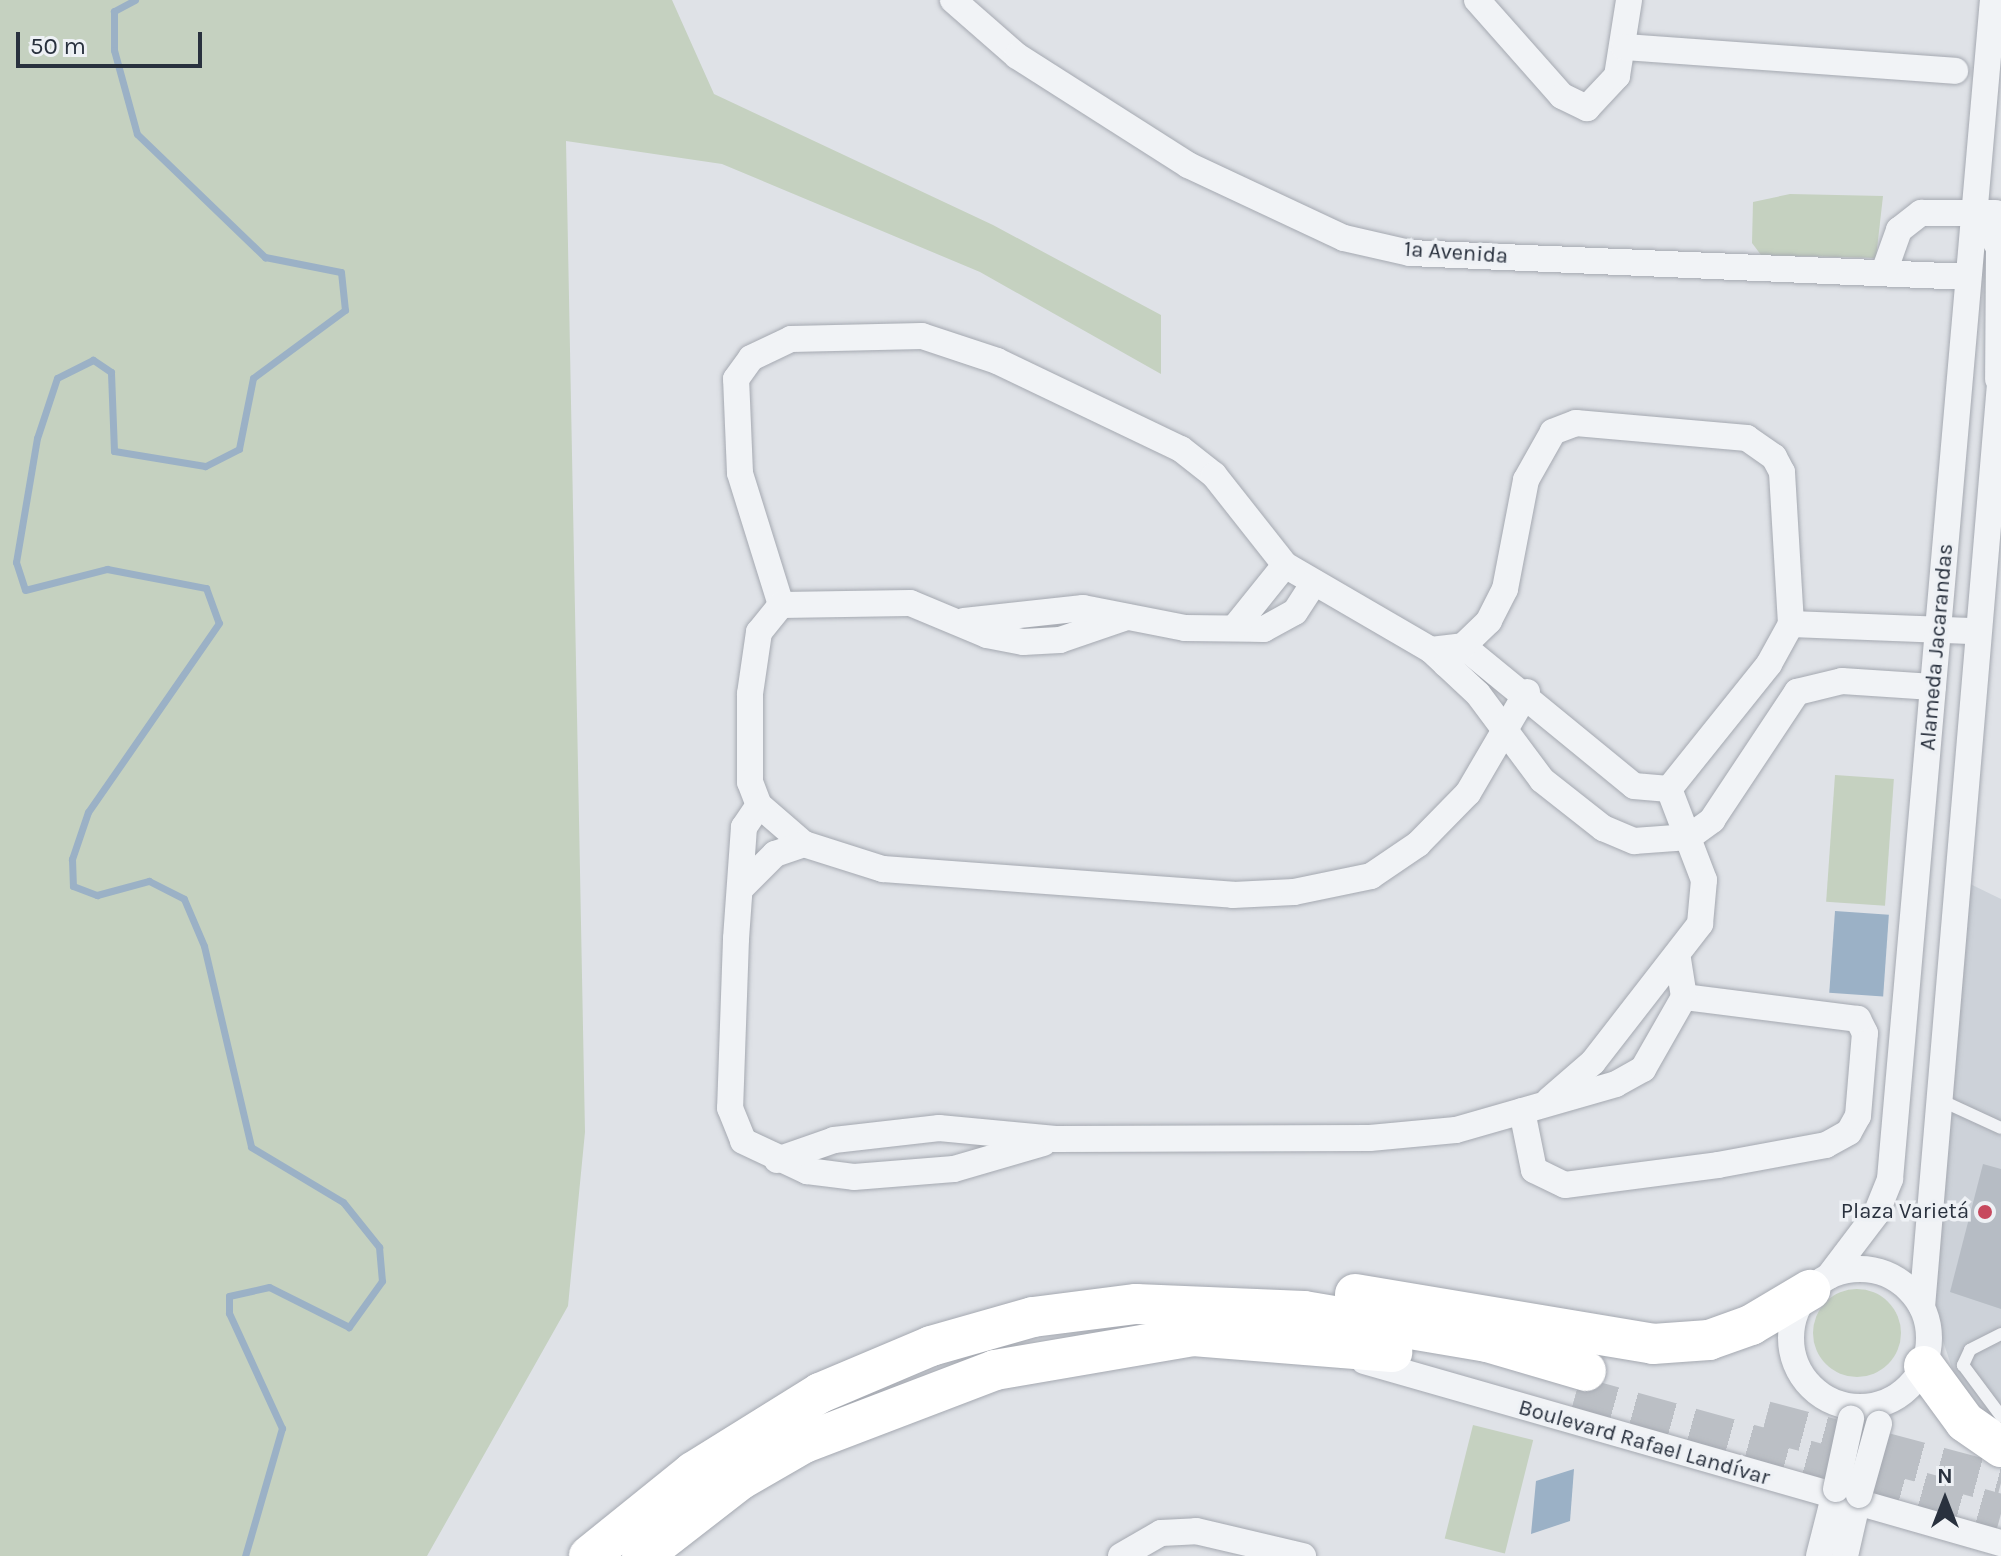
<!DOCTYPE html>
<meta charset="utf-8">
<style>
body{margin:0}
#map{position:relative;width:2001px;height:1556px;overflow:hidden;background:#dfe2e7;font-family:Karla,sans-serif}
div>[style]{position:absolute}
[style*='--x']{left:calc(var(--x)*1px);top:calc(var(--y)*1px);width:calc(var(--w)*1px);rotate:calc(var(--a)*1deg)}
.built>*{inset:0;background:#cdd2d9}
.green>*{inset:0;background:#c5d1c0;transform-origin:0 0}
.round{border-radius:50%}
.water>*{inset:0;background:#9bb1c6;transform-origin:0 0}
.stream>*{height:7px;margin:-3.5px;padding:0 3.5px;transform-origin:3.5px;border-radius:3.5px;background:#9bb1c6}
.building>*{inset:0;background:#b6bcc4}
.primary-tunnel>*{height:40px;margin-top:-20px;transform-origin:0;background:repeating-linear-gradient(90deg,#bbbfc5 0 40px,transparent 0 60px)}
.roads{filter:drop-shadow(0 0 2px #a5a9b1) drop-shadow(0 0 2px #a5a9b1)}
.service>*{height:12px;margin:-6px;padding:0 6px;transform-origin:6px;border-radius:6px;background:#f1f3f6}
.minor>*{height:26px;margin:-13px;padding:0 13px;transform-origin:13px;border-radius:13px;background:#f1f3f6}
.minor>.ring{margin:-13px;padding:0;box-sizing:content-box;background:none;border:26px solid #f1f3f6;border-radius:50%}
.primary>*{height:40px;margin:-20px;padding:0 20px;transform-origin:20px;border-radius:20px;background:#fff}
.bridges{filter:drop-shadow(0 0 2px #a5a9b1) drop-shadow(0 0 2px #a5a9b1)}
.minor-bridge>*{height:26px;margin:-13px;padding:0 13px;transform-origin:13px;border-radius:13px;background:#f1f3f6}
.dots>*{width:22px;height:22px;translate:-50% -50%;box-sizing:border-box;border:4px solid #eef1f5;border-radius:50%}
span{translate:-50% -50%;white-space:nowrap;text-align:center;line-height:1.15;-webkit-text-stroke:7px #eef1f5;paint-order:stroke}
.street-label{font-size:22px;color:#29313e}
.poi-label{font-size:22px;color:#29313e}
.right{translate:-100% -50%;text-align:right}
.north{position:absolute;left:1905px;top:1460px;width:80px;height:80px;-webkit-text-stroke:6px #eef1f5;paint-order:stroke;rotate:0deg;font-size:22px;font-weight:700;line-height:32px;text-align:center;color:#29313e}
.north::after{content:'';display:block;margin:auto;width:28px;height:36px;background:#29313e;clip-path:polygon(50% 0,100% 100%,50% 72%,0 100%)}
.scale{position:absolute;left:16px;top:32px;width:186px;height:36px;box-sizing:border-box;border:4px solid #29313e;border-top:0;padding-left:10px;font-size:24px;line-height:28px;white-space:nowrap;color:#29313e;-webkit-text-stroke:6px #eef1f5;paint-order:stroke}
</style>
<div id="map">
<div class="built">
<div style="clip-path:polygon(1966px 882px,2001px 899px,2001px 1439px,1963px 1401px,1936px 1320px,1934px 1238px)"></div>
</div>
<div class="green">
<div style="clip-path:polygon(0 0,672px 0,714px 94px,993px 225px,1161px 315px,1161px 374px,980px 272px,722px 164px,566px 141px,585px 1132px,568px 1306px,427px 1556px,0 1556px)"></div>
<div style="clip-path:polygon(1790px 194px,1883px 196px,1876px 258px,1761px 255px,1752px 243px,1753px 202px)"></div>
<div style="left:1835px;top:775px;width:59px;height:127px;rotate:4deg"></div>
<div class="round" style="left:1813px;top:1289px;width:88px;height:88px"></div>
<div style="left:1473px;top:1425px;width:62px;height:117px;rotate:14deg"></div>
</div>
<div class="water">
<div style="left:1835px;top:911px;width:54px;height:82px;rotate:4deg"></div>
<div style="clip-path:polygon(1574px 1469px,1570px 1521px,1531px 1534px,1536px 1481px)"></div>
</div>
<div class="stream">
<div style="--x:135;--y:0;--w:24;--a:152"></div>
<div style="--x:114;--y:11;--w:39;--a:90"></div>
<div style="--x:114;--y:50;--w:87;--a:74.7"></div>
<div style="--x:137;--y:134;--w:178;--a:43.9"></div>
<div style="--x:265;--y:257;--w:77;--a:11.2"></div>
<div style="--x:341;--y:272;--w:38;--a:84"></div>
<div style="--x:345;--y:310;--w:114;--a:143.5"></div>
<div style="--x:253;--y:378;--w:72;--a:101.2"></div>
<div style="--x:239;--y:449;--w:38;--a:153"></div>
<div style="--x:205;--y:466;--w:92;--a:-170.6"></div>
<div style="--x:114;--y:451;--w:79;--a:-92.2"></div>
<div style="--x:111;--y:372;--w:22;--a:-146"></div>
<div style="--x:93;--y:360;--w:40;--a:153.4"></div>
<div style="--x:57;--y:378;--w:63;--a:108.4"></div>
<div style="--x:37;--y:438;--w:126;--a:99.6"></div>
<div style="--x:16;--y:562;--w:29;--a:72"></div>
<div style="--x:25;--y:590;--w:85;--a:-14.4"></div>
<div style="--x:107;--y:569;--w:101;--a:10.9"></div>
<div style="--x:206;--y:588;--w:37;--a:70"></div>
<div style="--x:219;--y:623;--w:230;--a:124.7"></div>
<div style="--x:88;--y:812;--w:50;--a:108.8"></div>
<div style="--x:72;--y:859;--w:27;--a:88"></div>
<div style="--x:73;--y:886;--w:26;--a:21"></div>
<div style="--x:97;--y:895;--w:54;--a:-15.1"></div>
<div style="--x:149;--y:881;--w:39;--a:27"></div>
<div style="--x:184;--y:899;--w:51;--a:66.9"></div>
<div style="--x:204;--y:946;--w:206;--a:76.8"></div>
<div style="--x:251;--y:1147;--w:107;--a:30.9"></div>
<div style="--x:343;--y:1202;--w:58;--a:51.3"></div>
<div style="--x:379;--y:1247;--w:34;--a:85"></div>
<div style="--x:382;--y:1281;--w:57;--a:125.7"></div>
<div style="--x:349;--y:1327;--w:89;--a:-153.4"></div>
<div style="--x:269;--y:1287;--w:41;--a:167.3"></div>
<div style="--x:229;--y:1296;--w:17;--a:90"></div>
<div style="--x:229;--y:1313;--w:127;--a:65.3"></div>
<div style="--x:282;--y:1428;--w:133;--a:106.1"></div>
</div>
<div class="building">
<div style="clip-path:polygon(1983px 1164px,2001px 1169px,2001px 1309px,1950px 1292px)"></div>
</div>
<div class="primary-tunnel">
<div style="--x:1575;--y:1396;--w:442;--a:15.5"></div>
<div style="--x:1765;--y:1421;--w:244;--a:14.9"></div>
</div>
<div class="roads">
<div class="service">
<div style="--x:1938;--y:1099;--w:69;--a:24.7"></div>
<div style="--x:2001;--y:1334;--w:35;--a:153"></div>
<div style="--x:1970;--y:1350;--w:17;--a:115"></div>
<div style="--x:1963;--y:1365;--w:64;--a:53.3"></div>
</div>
<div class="minor">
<div style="--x:953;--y:0;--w:85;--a:41.2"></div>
<div style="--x:1017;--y:56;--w:203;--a:32.5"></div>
<div style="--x:1188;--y:165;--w:172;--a:25.1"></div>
<div style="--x:1344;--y:238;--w:68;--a:12.8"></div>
<div style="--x:1410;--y:253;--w:559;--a:2.46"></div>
<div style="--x:1477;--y:0;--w:128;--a:48.5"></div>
<div style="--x:1562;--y:96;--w:28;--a:26"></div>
<div style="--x:1587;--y:108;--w:44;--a:-46.8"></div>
<div style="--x:1617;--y:76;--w:77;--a:-81"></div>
<div style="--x:1624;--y:47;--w:332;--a:4.1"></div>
<div style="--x:1978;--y:211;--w:43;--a:60.4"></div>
<div style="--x:1999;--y:248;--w:131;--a:90.4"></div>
<div style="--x:1884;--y:272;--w:45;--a:-70.3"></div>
<div style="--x:1899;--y:230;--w:28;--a:-38"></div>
<div style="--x:1921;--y:213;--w:75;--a:0"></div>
<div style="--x:781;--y:605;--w:138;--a:-107.3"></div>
<div style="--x:740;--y:473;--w:94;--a:-92.4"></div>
<div style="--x:736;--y:379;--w:26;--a:-54"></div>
<div style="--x:751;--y:358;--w:44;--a:-25.4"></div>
<div style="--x:791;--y:339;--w:131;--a:-1.3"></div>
<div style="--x:922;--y:336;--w:79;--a:18.4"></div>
<div style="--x:997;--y:361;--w:204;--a:25.6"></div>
<div style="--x:1181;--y:449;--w:42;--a:38.2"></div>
<div style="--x:1214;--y:475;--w:115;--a:51.7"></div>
<div style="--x:1285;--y:565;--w:169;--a:30.2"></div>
<div style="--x:1431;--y:650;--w:64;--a:43.1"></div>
<div style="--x:1478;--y:694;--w:107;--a:53.3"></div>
<div style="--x:1542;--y:780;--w:78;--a:38.2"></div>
<div style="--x:1603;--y:828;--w:34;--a:23"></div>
<div style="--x:1634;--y:841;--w:55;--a:-4.2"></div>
<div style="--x:1689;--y:837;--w:29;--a:-36"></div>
<div style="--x:1712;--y:820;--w:154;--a:-56.4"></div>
<div style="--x:1797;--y:692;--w:46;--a:-13.7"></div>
<div style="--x:1842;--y:681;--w:91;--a:3.8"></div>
<div style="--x:1127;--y:617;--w:71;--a:161.1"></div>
<div style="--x:1060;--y:640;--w:37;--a:177"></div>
<div style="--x:1023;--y:642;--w:37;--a:-169"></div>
<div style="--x:987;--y:635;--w:83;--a:-157.4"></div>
<div style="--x:910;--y:603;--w:129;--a:179.1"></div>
<div style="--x:781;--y:605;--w:35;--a:129"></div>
<div style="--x:759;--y:632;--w:63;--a:98.3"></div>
<div style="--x:750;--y:694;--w:88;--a:90"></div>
<div style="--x:750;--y:782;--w:25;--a:69"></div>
<div style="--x:759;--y:805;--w:60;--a:40.9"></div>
<div style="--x:804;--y:844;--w:83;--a:17.6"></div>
<div style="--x:883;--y:869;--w:351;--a:4.2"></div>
<div style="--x:1233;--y:895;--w:61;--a:-2.8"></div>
<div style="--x:1294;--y:892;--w:79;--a:-11.7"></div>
<div style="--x:1371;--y:876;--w:57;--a:-34.2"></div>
<div style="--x:1418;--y:844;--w:71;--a:-45.6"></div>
<div style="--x:1468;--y:793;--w:117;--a:-59.7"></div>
<div style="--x:964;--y:621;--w:120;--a:-6.2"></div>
<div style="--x:1083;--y:608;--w:104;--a:11.1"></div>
<div style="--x:1185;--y:628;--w:79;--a:0.7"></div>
<div style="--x:1264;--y:629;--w:35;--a:-29"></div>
<div style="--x:1295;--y:612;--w:35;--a:-57"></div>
<div style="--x:1791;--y:624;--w:186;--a:2.2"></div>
<div style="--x:1236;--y:626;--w:78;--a:-51.2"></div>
<div style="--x:1431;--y:650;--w:32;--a:-7"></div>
<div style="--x:1463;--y:646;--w:221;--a:39.3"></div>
<div style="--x:1634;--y:786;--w:35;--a:5"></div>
<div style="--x:1669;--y:789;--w:160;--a:-51.3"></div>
<div style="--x:1769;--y:664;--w:46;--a:-61.2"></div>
<div style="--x:1791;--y:624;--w:152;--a:-93.4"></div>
<div style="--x:1782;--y:472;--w:17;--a:-118"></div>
<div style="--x:1774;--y:457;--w:33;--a:-145"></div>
<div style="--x:1747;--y:438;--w:172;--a:-175"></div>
<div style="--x:1576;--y:423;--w:25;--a:159"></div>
<div style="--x:1553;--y:432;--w:55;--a:119.4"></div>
<div style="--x:1526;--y:480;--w:111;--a:100.9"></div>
<div style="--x:1505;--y:589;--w:36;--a:117"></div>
<div style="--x:1489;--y:621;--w:36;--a:136"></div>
<div style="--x:1463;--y:646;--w:25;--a:133"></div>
<div style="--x:759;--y:805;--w:27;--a:124"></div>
<div style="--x:744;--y:827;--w:112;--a:94.1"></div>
<div style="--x:736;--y:939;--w:169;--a:92"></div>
<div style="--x:730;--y:1108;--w:35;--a:68"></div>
<div style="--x:743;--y:1141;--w:71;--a:25.1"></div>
<div style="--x:807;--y:1171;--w:47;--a:7.3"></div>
<div style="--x:854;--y:1177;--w:100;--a:-4.6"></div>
<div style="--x:954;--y:1169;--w:93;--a:-16.3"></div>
<div style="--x:742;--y:887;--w:47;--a:-45"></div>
<div style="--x:775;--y:854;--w:31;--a:-19"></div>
<div style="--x:1549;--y:1100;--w:58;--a:-40.8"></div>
<div style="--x:1593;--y:1062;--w:175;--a:-52.2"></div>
<div style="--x:1700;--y:924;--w:44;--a:-84.8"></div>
<div style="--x:1704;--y:880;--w:97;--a:-111"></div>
<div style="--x:1522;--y:1111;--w:60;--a:78.5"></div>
<div style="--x:1534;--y:1170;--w:34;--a:26"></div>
<div style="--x:1565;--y:1185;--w:154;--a:-7.4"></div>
<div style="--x:1718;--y:1165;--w:110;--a:-10.5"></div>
<div style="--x:1826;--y:1145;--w:26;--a:-29"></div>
<div style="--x:1849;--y:1132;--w:18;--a:-61"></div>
<div style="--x:1858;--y:1116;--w:83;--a:-85.2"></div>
<div style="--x:1865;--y:1033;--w:16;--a:-117"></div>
<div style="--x:1858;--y:1019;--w:175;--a:-172.8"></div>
<div style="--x:777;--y:1160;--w:60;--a:-19.3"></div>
<div style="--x:834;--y:1140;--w:106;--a:-6.5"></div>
<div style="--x:939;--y:1128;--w:117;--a:5.4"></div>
<div style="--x:1055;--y:1139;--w:315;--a:-0.2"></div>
<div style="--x:1370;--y:1138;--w:86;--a:-5.3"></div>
<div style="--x:1456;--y:1130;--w:166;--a:-16"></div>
<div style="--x:1616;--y:1084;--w:31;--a:-29"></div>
<div style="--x:1643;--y:1069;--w:83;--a:-60.3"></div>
<div style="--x:1684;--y:997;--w:38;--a:-99"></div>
<div class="ring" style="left:1791px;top:1269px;width:112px;height:112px"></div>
<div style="--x:1829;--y:1276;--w:78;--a:-52.8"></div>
<div style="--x:1876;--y:1214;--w:38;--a:-68"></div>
<div style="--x:1890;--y:1179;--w:1183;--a:-85.01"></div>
<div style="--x:1922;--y:1307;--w:938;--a:-85.17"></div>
<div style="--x:1364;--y:1361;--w:662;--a:15.95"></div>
<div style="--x:1121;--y:1556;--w:46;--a:-29.9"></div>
<div style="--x:1161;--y:1533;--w:35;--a:-3"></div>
<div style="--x:1196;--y:1531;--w:110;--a:13.2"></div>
<div style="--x:1819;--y:1556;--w:69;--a:-75.8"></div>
<div style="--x:1845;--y:1556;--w:63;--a:-77.1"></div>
</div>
<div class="primary">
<div style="--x:1355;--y:1294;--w:302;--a:9.5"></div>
<div style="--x:1653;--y:1344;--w:56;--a:-4.1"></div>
<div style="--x:1709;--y:1340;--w:45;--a:-19.7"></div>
<div style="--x:1751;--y:1325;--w:69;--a:-30.7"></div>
<div style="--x:1924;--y:1366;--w:69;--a:53.8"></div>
<div style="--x:1965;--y:1422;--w:44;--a:34.8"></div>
<div style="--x:589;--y:1556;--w:134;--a:-38.9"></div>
<div style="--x:693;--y:1472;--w:150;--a:-31.9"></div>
<div style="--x:820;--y:1393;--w:121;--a:-22.9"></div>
<div style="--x:931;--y:1346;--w:106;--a:-15.9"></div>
<div style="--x:1033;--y:1317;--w:104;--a:-7.2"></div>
<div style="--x:1136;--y:1304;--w:168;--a:2.4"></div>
<div style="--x:1304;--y:1311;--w:186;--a:9.6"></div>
<div style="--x:1487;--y:1342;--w:103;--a:16.3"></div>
<div style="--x:642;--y:1556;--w:124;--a:-37.8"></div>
<div style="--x:740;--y:1480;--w:74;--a:-30"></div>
<div style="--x:804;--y:1443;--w:204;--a:-20.9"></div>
<div style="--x:995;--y:1370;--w:201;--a:-9.7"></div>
<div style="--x:1193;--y:1336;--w:200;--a:4.6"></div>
</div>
</div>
<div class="bridges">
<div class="minor-bridge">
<div style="--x:1836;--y:1489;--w:72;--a:-77.9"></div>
<div style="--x:1859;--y:1495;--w:74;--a:-74.3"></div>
</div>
</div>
<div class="dots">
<div style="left:1985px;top:1212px;background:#c7495e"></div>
</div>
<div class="street-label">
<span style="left:1456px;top:253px;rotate:4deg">1a Avenida</span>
<span style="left:1937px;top:647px;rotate:-85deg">Alameda Jacarandas</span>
<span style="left:1644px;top:1443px;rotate:16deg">Boulevard Rafael Landívar</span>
</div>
<div class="poi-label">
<span class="right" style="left:1969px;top:1212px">Plaza Varietá</span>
</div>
<div class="north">N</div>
<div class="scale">50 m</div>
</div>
